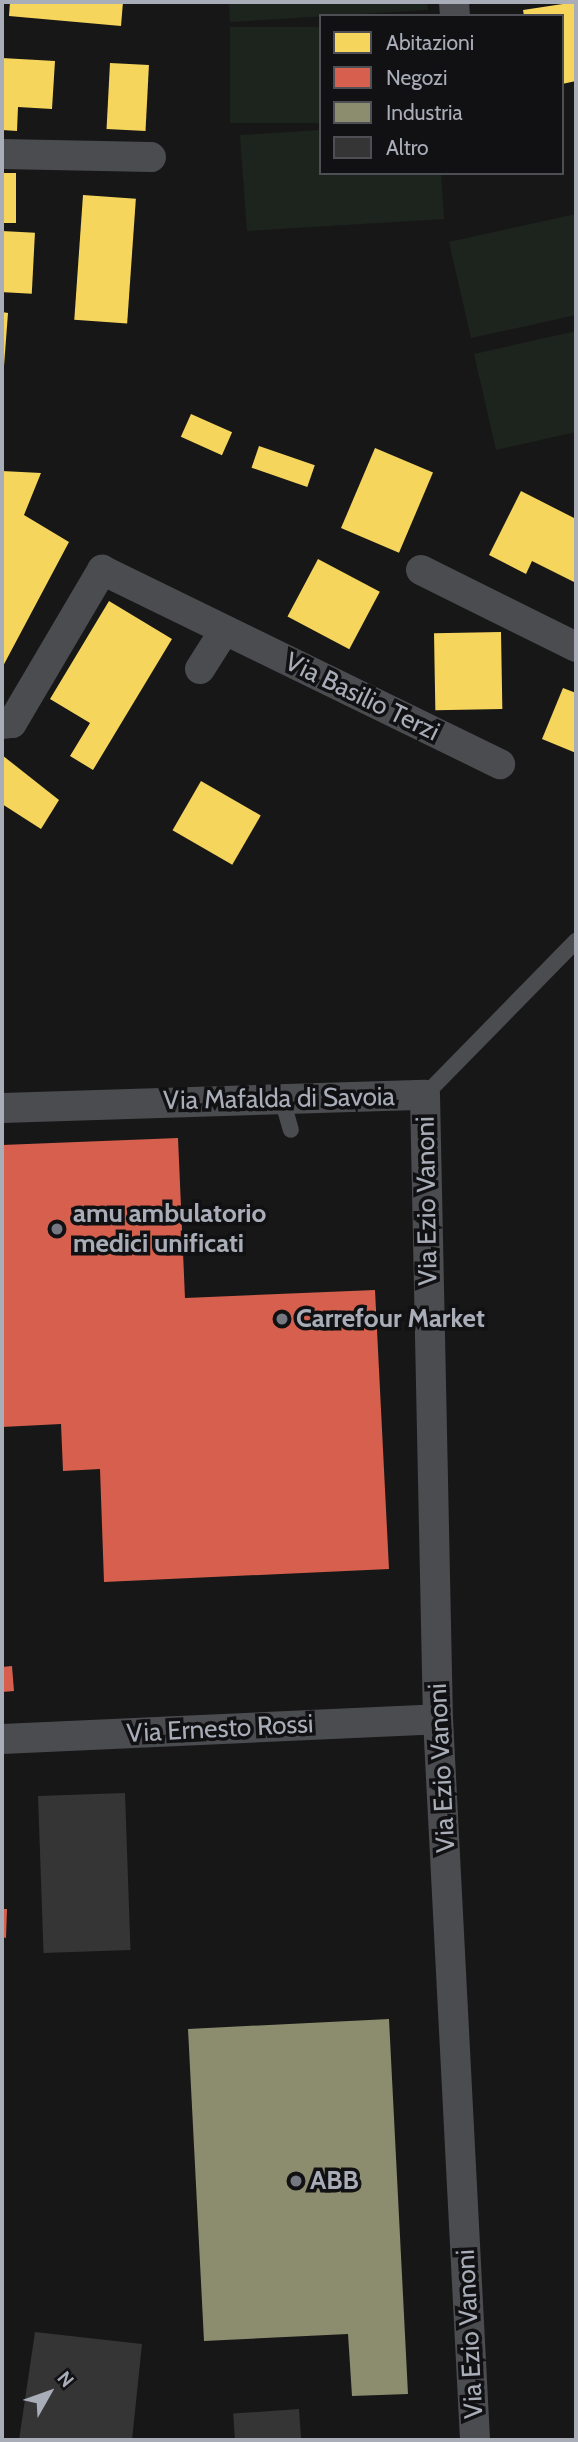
<!DOCTYPE html>
<style>
body{margin:0}
#map{position:relative;width:578px;height:2442px;overflow:hidden;background:#171717;font-family:Cabin,sans-serif}
div>[style]{position:absolute}
[style*='--x']{left:calc(var(--x)*1px);top:calc(var(--y)*1px);width:calc(var(--w)*1px);rotate:calc(var(--a)*1deg)}
.green>*{inset:0;background:#1d241e;transform-origin:0 0}
.homes>*{inset:0;background:#f6d55c;transform-origin:0 0}
.shops>*{inset:0;background:#d6604d}
.industry>*{inset:0;background:#8c8c6e}
.building>*{inset:0;background:#353536;transform-origin:0 0}
.lane>*{height:16px;margin:-8px;padding:0 8px;transform-origin:8px;border-radius:8px;background:#4b4c50}
.street>*{height:30px;margin:-15px;padding:0 15px;transform-origin:15px;border-radius:15px;background:#4b4c50}
.dots>*{width:19px;height:19px;translate:-50% -50%;box-sizing:border-box;border:4px solid #111113;border-radius:50%}
span{translate:-50% -50%;white-space:nowrap;text-align:center;line-height:1.15;-webkit-text-stroke:7px #111113;paint-order:stroke}
.street-label{font-size:26px;color:#a8adb8}
.poi-label{font-size:26px;color:#a8adb8;font-weight:700}
.left{translate:0 -50%;text-align:left}
.frame{position:absolute;inset:0;border:4px solid #a8adb8;pointer-events:none}
.legend{position:absolute;left:319px;top:14px;width:245px;height:161px;box-sizing:border-box;background:#111113;border:2px solid #4d4f55;margin:0;padding:9px 12px;list-style:none;font-size:21px;color:#a8adb8}
.legend li{display:flex;align-items:center;gap:14px;height:35px}
.legend b{width:35px;border:2px solid #4d4f55}
.north{position:absolute;left:14px;top:2358px;width:70px;height:70px;-webkit-text-stroke:5px #111113;paint-order:stroke;rotate:50deg;font-size:19px;font-weight:700;line-height:28px;text-align:center;color:#a8adb8}
.north::after{content:'';display:block;margin:auto;width:24px;height:32px;background:#a8adb8;clip-path:polygon(50% 0,100% 100%,50% 72%,0 100%)}
</style>
<div id="map">
<div class="green">
<div style="clip-path:polygon(229px 2px,427px 2px,428px 10px,230px 22px)"></div>
<div style="left:321px;top:27px;width:96px;height:91px;rotate:90deg"></div>
<div style="clip-path:polygon(321px 130px,321px 173px,441px 173px,444px 219px,247px 231px,240px 135px)"></div>
<div style="clip-path:polygon(576px 214px,576px 315px,471px 338px,449px 242px)"></div>
<div style="clip-path:polygon(576px 331px,576px 432px,496px 450px,474px 354px)"></div>
</div>
<div class="homes">
<div style="clip-path:polygon(10px 2px,123px 2px,121px 26px,9px 16px)"></div>
<div style="clip-path:polygon(576px 2px,576px 81px,562px 84px,562px 16px,524px 16px,523px 10px)"></div>
<div style="clip-path:polygon(2px 58px,55px 61px,52px 109px,18px 107px,17px 131px,2px 130px)"></div>
<div style="left:110px;top:63px;width:39px;height:66px;rotate:3deg"></div>
<div style="left:2px;top:173px;width:14px;height:50px"></div>
<div style="left:83px;top:195px;width:53px;height:125px;rotate:4deg"></div>
<div style="left:2px;top:231px;width:33px;height:61px;rotate:3deg"></div>
<div style="clip-path:polygon(2px 312px,8px 313px,4px 366px,2px 366px)"></div>
<div style="left:191px;top:414px;width:45px;height:25px;rotate:24deg"></div>
<div style="left:259px;top:446px;width:59px;height:23px;rotate:19deg"></div>
<div style="left:375px;top:448px;width:63px;height:87px;rotate:23deg"></div>
<div style="clip-path:polygon(2px 471px,41px 473px,24px 515px,69px 542px,2px 668px)"></div>
<div style="clip-path:polygon(521px 491px,576px 519px,576px 583px,532px 561px,526px 574px,489px 555px)"></div>
<div style="left:318px;top:559px;width:70px;height:65px;rotate:28deg"></div>
<div style="clip-path:polygon(109px 601px,172px 639px,93px 770px,70px 756px,90px 723px,50px 699px)"></div>
<div style="left:501px;top:632px;width:77px;height:67px;rotate:89deg"></div>
<div style="clip-path:polygon(563px 688px,576px 693px,576px 753px,542px 739px)"></div>
<div style="clip-path:polygon(2px 755px,59px 800px,41px 829px,2px 804px)"></div>
<div style="left:201px;top:781px;width:69px;height:57px;rotate:30deg"></div>
</div>
<div class="shops">
<div style="clip-path:polygon(178px 1138px,185px 1298px,375px 1290px,389px 1569px,104px 1582px,100px 1469px,63px 1471px,61px 1424px,2px 1427px,2px 1145px)"></div>
<div style="clip-path:polygon(12px 1666px,14px 1691px,2px 1692px,2px 1667px)"></div>
<div style="clip-path:polygon(2px 1909px,7px 1909px,6px 1938px,2px 1937px)"></div>
</div>
<div class="industry">
<div style="clip-path:polygon(389px 2019px,408px 2394px,352px 2396px,348px 2334px,204px 2341px,188px 2029px)"></div>
</div>
<div class="building">
<div style="left:125px;top:1793px;width:157px;height:87px;rotate:88deg"></div>
<div style="clip-path:polygon(35px 2332px,142px 2344px,132px 2440px,19px 2440px)"></div>
<div style="left:299px;top:2409px;width:31px;height:66px;rotate:86deg"></div>
</div>
<div class="lane">
<div style="--x:425;--y:1095;--w:216;--a:-45.6"></div>
<div style="--x:282;--y:1099;--w:32;--a:74"></div>
</div>
<div class="street">
<div style="--x:454;--y:2;--w:14;--a:86"></div>
<div style="--x:2;--y:154;--w:149;--a:1.2"></div>
<div style="--x:421;--y:570;--w:173;--a:26.4"></div>
<div style="--x:200;--y:669;--w:45;--a:-57.7"></div>
<div style="--x:2;--y:724;--w:10;--a:-6"></div>
<div style="--x:12;--y:723;--w:178;--a:-59.5"></div>
<div style="--x:102;--y:570;--w:443;--a:26"></div>
<div style="--x:2;--y:1108;--w:423;--a:-1.8"></div>
<div style="--x:425;--y:1095;--w:624;--a:88.81"></div>
<div style="--x:438;--y:1719;--w:722;--a:87.06"></div>
<div style="--x:2;--y:1739;--w:436;--a:-2.6"></div>
</div>
<div class="dots">
<div style="left:57px;top:1229px;background:#757880"></div>
<div style="left:282px;top:1319px;background:#757880"></div>
<div style="left:296px;top:2181px;background:#757880"></div>
</div>
<div class="street-label">
<span style="left:362px;top:697px;rotate:26deg">Via Basilio Terzi</span>
<span style="left:279px;top:1099px;rotate:-1deg">Via Mafalda di Savoia</span>
<span style="left:427px;top:1201px;rotate:-91deg">Via Ezio Vanoni</span>
<span style="left:220px;top:1729px;rotate:-3deg">Via Ernesto Rossi</span>
<span style="left:442px;top:1768px;rotate:-93deg">Via Ezio Vanoni</span>
<span style="left:470px;top:2334px;rotate:-93deg">Via Ezio Vanoni</span>
</div>
<div class="poi-label">
<span class="left" style="left:73px;top:1229px">amu ambulatorio<br>medici unificati</span>
<span class="left" style="left:296px;top:1319px">Carrefour Market</span>
<span class="left" style="left:310px;top:2181px">ABB</span>
</div>
<div class="frame"></div>
<ul class="legend">
<li><b style="height:19px;background:#f6d55c"></b>Abitazioni</li>
<li><b style="height:19px;background:#d6604d"></b>Negozi</li>
<li><b style="height:19px;background:#8c8c6e"></b>Industria</li>
<li><b style="height:19px;background:#353536"></b>Altro</li>
</ul>
<div class="north">N</div>
</div>
